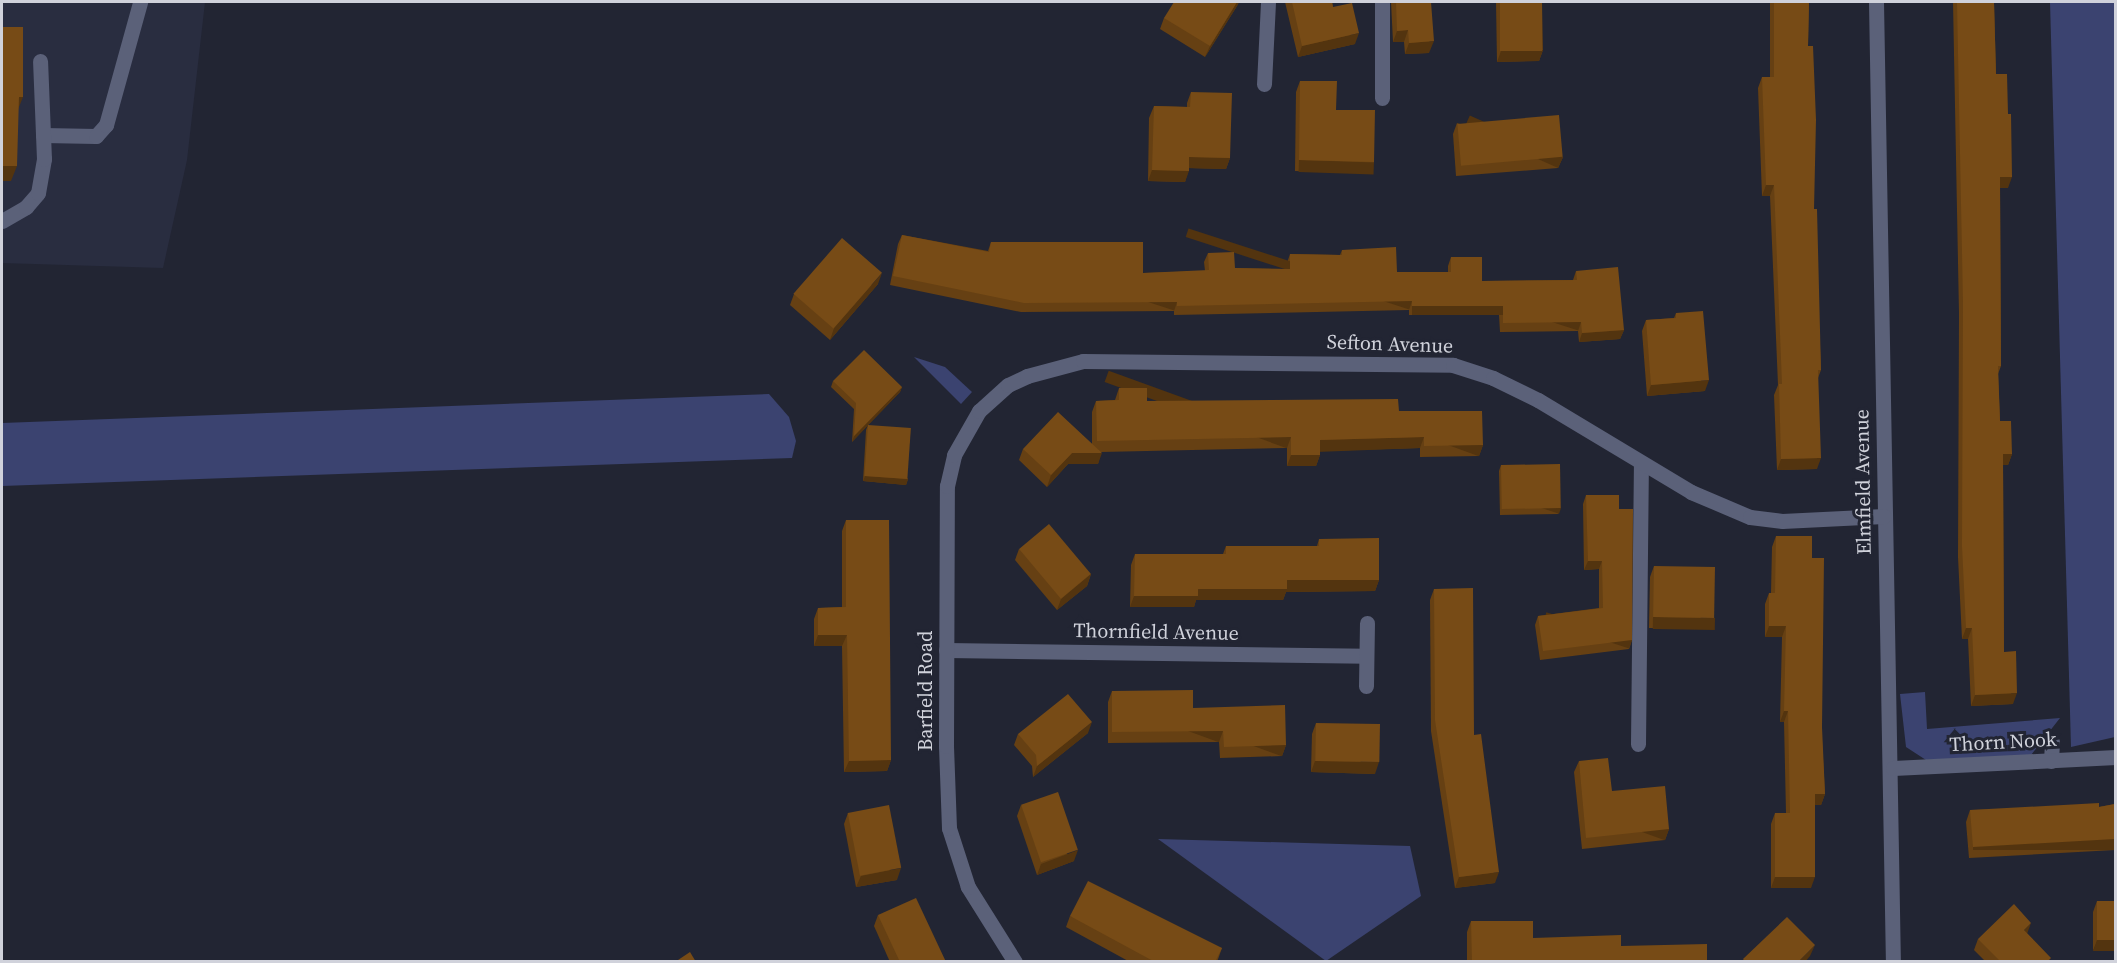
<!DOCTYPE html>
<style>
body{margin:0}
#map{position:relative;width:2117px;height:963px;overflow:hidden;background:#222533;font-family:"Source Serif 4",serif}
div>[style]{position:absolute}
[style*='--x']{left:calc(var(--x)*1px);top:calc(var(--y)*1px);width:calc(var(--w)*1px);rotate:calc(var(--a)*1deg)}
.built>*{inset:0;background:#292d40}
.green>*{inset:0;background:#3b4370}
.minor>*{height:15px;margin:-7.5px;padding:0 7.5px;transform-origin:7.5px;border-radius:7.5px;background:#5b6179}
.wall>*{inset:0;background:#664013}
.shaded-wall>*{inset:0;background:#53340f;transform-origin:0 0}
.building>*{inset:0;background:#774b16;transform-origin:0 0}
span{translate:-50% -50%;white-space:nowrap;text-align:center;line-height:1.15;-webkit-text-stroke:6px #222533;paint-order:stroke}
.street-label{font-size:20px;color:#d0d2db}
.frame{position:absolute;inset:0;border:3px solid #d0d2db;pointer-events:none}
</style>
<div id="map">
<div class="built">
<div style="clip-path:polygon(2px 2px,205px 2px,187px 160px,163px 268px,2px 263px)"></div>
</div>
<div class="green">
<div style="clip-path:polygon(2050px 2px,2116px 2px,2115px 737px,2071px 747px)"></div>
<div style="clip-path:polygon(914px 357px,945px 367px,972px 392px,961px 404px)"></div>
<div style="clip-path:polygon(769px 394px,789px 417px,796px 441px,792px 458px,2px 486px,2px 423px)"></div>
<div style="clip-path:polygon(1925px 692px,1927px 729px,2060px 718px,2031px 755px,1926px 760px,1906px 747px,1900px 694px)"></div>
<div style="clip-path:polygon(1158px 839px,1410px 846px,1421px 896px,1326px 961px)"></div>
</div>
<div class="minor">
<div style="--x:1876;--y:2;--w:960;--a:88.99"></div>
<div style="--x:1264;--y:84;--w:82;--a:-87.2"></div>
<div style="--x:1382;--y:98;--w:96;--a:-90"></div>
<div style="--x:43;--y:135;--w:53;--a:1.1"></div>
<div style="--x:96;--y:136;--w:15;--a:-48"></div>
<div style="--x:106;--y:125;--w:128;--a:-74.5"></div>
<div style="--x:2;--y:221;--w:28;--a:-30"></div>
<div style="--x:26;--y:207;--w:18;--a:-49"></div>
<div style="--x:38;--y:193;--w:35;--a:-80"></div>
<div style="--x:44;--y:159;--w:98;--a:-92.3"></div>
<div style="--x:946;--y:650;--w:420;--a:0.8"></div>
<div style="--x:1366;--y:686;--w:63;--a:-89.1"></div>
<div style="--x:1638;--y:744;--w:280;--a:-89.4"></div>
<div style="--x:2051;--y:761;--w:19;--a:-87"></div>
<div style="--x:1893;--y:768;--w:223;--a:-2.8"></div>
<div style="--x:1015;--y:962;--w:89;--a:-122.1"></div>
<div style="--x:968;--y:887;--w:62;--a:-107.9"></div>
<div style="--x:949;--y:828;--w:82;--a:-92.1"></div>
<div style="--x:946;--y:746;--w:260;--a:-89.8"></div>
<div style="--x:947;--y:486;--w:32;--a:-77"></div>
<div style="--x:954;--y:455;--w:51;--a:-60.4"></div>
<div style="--x:979;--y:411;--w:39;--a:-42"></div>
<div style="--x:1008;--y:385;--w:21;--a:-25"></div>
<div style="--x:1027;--y:376;--w:58;--a:-15"></div>
<div style="--x:1083;--y:361;--w:370;--a:0.6"></div>
<div style="--x:1453;--y:365;--w:42;--a:18"></div>
<div style="--x:1493;--y:378;--w:50;--a:26.1"></div>
<div style="--x:1538;--y:400;--w:179;--a:31"></div>
<div style="--x:1691;--y:492;--w:64;--a:23"></div>
<div style="--x:1750;--y:517;--w:32;--a:7"></div>
<div style="--x:1782;--y:521;--w:102;--a:-2.8"></div>
</div>
<div class="wall">
<div style="clip-path:polygon(1237px 2px,1239px 2px,1237px 6px,1205px 57px,1160px 29px,1164px 18px)"></div>
<div style="clip-path:polygon(1285px 2px,1332px 2px,1333px 7px,1355px 44px,1298px 57px)"></div>
<div style="clip-path:polygon(1391px 2px,1431px 2px,1429px 53px,1405px 54px,1404px 42px,1393px 42px)"></div>
<div style="clip-path:polygon(1496px 2px,1542px 2px,1543px 50px,1539px 61px,1497px 62px)"></div>
<div style="clip-path:polygon(1770px 2px,1809px 2px,1808px 46px,1814px 209px,1821px 370px,1818px 378px,1817px 469px,1777px 470px,1774px 395px,1778px 385px,1770px 196px,1762px 196px,1758px 88px,1762px 77px,1770px 77px)"></div>
<div style="clip-path:polygon(1953px 2px,1994px 2px,1996px 74px,2008px 188px,2000px 188px,2001px 366px,1998px 374px,2000px 421px,2012px 454px,2008px 465px,2003px 465px,2004px 652px,2013px 704px,1971px 706px,1968px 639px,1962px 639px,1958px 557px,1959px 314px)"></div>
<div style="clip-path:polygon(1300px 81px,1336px 110px,1374px 162px,1370px 173px,1295px 171px,1296px 92px)"></div>
<div style="clip-path:polygon(1191px 92px,1230px 158px,1226px 169px,1189px 168px,1185px 182px,1148px 181px,1149px 118px,1154px 106px,1187px 107px,1187px 103px)"></div>
<div style="clip-path:polygon(1457px 123px,1563px 157px,1558px 168px,1456px 176px,1453px 134px)"></div>
<div style="clip-path:polygon(902px 235px,988px 251px,991px 242px,1143px 273px,1205px 271px,1204px 262px,1208px 253px,1235px 268px,1287px 269px,1287px 263px,1290px 254px,1340px 255px,1342px 250px,1397px 272px,1448px 272px,1448px 266px,1451px 257px,1482px 281px,1573px 280px,1576px 271px,1624px 330px,1620px 339px,1579px 342px,1578px 331px,1500px 332px,1499px 315px,1409px 315px,1409px 310px,1174px 315px,1174px 311px,1021px 312px,890px 285px,898px 244px)"></div>
<div style="clip-path:polygon(878px 284px,830px 340px,790px 305px,794px 294px)"></div>
<div style="clip-path:polygon(1676px 313px,1705px 391px,1647px 396px,1642px 331px,1646px 320px,1674px 318px)"></div>
<div style="clip-path:polygon(833px 381px,902px 387px,900px 392px,868px 425px,908px 479px,906px 485px,863px 481px,866px 430px,868px 425px,852px 442px,854px 409px,831px 387px)"></div>
<div style="clip-path:polygon(1119px 388px,1147px 401px,1399px 411px,1483px 445px,1479px 456px,1420px 457px,1420px 448px,1320px 451px,1320px 455px,1316px 466px,1287px 466px,1287px 448px,1101px 452px,1098px 464px,1068px 464px,1047px 487px,1019px 460px,1023px 449px,1092px 444px,1092px 412px,1096px 401px,1115px 400px)"></div>
<div style="clip-path:polygon(1501px 465px,1559px 514px,1500px 515px,1499px 471px)"></div>
<div style="clip-path:polygon(1586px 495px,1619px 509px,1632px 640px,1629px 649px,1540px 660px,1535px 625px,1538px 616px,1599px 608px,1599px 569px,1584px 570px,1583px 504px)"></div>
<div style="clip-path:polygon(846px 520px,891px 760px,887px 771px,844px 772px,842px 646px,814px 646px,814px 619px,818px 608px,842px 607px,842px 531px)"></div>
<div style="clip-path:polygon(1776px 536px,1812px 558px,1825px 794px,1821px 805px,1815px 805px,1811px 888px,1771px 888px,1771px 824px,1775px 813px,1786px 813px,1784px 722px,1780px 722px,1782px 637px,1765px 637px,1765px 604px,1769px 593px,1771px 593px,1772px 547px)"></div>
<div style="clip-path:polygon(1319px 539px,1379px 580px,1375px 591px,1286px 592px,1283px 600px,1196px 600px,1194px 607px,1130px 607px,1131px 565px,1135px 554px,1223px 554px,1226px 546px,1317px 546px)"></div>
<div style="clip-path:polygon(1019px 549px,1091px 574px,1087px 586px,1057px 610px,1015px 560px)"></div>
<div style="clip-path:polygon(1654px 566px,1711px 629px,1649px 628px,1650px 577px)"></div>
<div style="clip-path:polygon(1434px 589px,1474px 735px,1495px 883px,1455px 888px,1431px 731px,1430px 600px)"></div>
<div style="clip-path:polygon(1112px 691px,1193px 708px,1286px 745px,1282px 756px,1220px 758px,1219px 742px,1108px 743px,1108px 702px)"></div>
<div style="clip-path:polygon(1316px 723px,1375px 774px,1311px 772px,1312px 734px)"></div>
<div style="clip-path:polygon(1088px 733px,1033px 777px,1032px 766px,1014px 745px,1018px 734px)"></div>
<div style="clip-path:polygon(1579px 761px,1612px 791px,1669px 829px,1665px 840px,1582px 849px,1574px 772px)"></div>
<div style="clip-path:polygon(2115px 804px,2115px 850px,1969px 858px,1966px 822px,1970px 810px,2099px 807px)"></div>
<div style="clip-path:polygon(1021px 805px,1074px 861px,1037px 875px,1017px 816px)"></div>
<div style="clip-path:polygon(848px 813px,897px 880px,856px 887px,844px 824px)"></div>
<div style="clip-path:polygon(2097px 901px,2115px 901px,2093px 951px,2093px 912px)"></div>
<div style="clip-path:polygon(878px 915px,946px 962px,890px 962px,874px 926px)"></div>
<div style="clip-path:polygon(1070px 916px,1222px 948px,1217px 962px,1130px 962px,1066px 927px)"></div>
<div style="clip-path:polygon(1471px 921px,1533px 938px,1621px 946px,1707px 962px,1467px 962px,1467px 932px)"></div>
<div style="clip-path:polygon(2027px 934px,2050px 962px,1986px 962px,1974px 950px,1978px 939px)"></div>
</div>
<div class="shaded-wall">
<div style="clip-path:polygon(1237px 2px,1239px 2px,1237px 6px,1205px 57px,1210px 46px)"></div>
<div style="clip-path:polygon(1408px 30px,1404px 42px,1393px 42px,1397px 31px)"></div>
<div style="clip-path:polygon(1359px 33px,1355px 44px,1298px 57px,1302px 46px)"></div>
<div style="clip-path:polygon(1434px 41px,1429px 53px,1405px 54px,1409px 43px)"></div>
<div style="clip-path:polygon(1543px 50px,1539px 61px,1497px 62px,1501px 51px)"></div>
<div style="clip-path:polygon(19px 97px,23px 97px,17px 112px)"></div>
<div style="clip-path:polygon(1189px 157px,1230px 158px,1226px 169px,1185px 168px)"></div>
<div style="left:1563px;top:157px;width:12px;height:102px;rotate:114deg"></div>
<div style="left:1299px;top:160px;width:75px;height:12px;rotate:2deg"></div>
<div style="clip-path:polygon(2px 166px,17px 166px,11px 181px,2px 181px)"></div>
<div style="clip-path:polygon(1152px 170px,1189px 171px,1185px 182px,1148px 181px)"></div>
<div style="clip-path:polygon(2000px 177px,2012px 177px,2008px 188px,1996px 188px)"></div>
<div style="clip-path:polygon(1766px 185px,1774px 185px,1770px 196px,1762px 196px)"></div>
<div style="clip-path:polygon(882px 273px,878px 284px,830px 340px,834px 328px)"></div>
<div style="left:1412px;top:301px;width:9px;height:235px;rotate:108deg"></div>
<div style="left:1177px;top:302px;width:9px;height:153px;rotate:108deg"></div>
<div style="left:1412px;top:306px;width:91px;height:9px"></div>
<div style="left:1581px;top:322px;width:9px;height:78px;rotate:108deg"></div>
<div style="clip-path:polygon(1624px 330px,1620px 339px,1579px 342px,1582px 333px)"></div>
<div style="clip-path:polygon(1709px 380px,1705px 391px,1647px 396px,1651px 385px)"></div>
<div style="clip-path:polygon(902px 387px,900px 392px,852px 442px,854px 436px)"></div>
<div style="left:1291px;top:437px;width:12px;height:194px;rotate:110deg"></div>
<div style="clip-path:polygon(1424px 437px,1420px 448px,1316px 452px,1320px 440px)"></div>
<div style="left:1483px;top:445px;width:12px;height:59px;rotate:110deg"></div>
<div style="clip-path:polygon(1072px 453px,1102px 453px,1098px 464px,1068px 464px,1047px 487px,1051px 475px)"></div>
<div style="clip-path:polygon(2003px 454px,2012px 454px,2008px 465px,1999px 465px)"></div>
<div style="clip-path:polygon(1291px 455px,1320px 455px,1316px 466px,1287px 466px)"></div>
<div style="clip-path:polygon(1821px 458px,1817px 469px,1777px 470px,1781px 459px)"></div>
<div style="clip-path:polygon(865px 476px,908px 479px,906px 485px,863px 481px)"></div>
<div style="left:1561px;top:508px;width:6px;height:58px;rotate:108deg"></div>
<div style="clip-path:polygon(1588px 561px,1602px 561px,1599px 569px,1584px 570px)"></div>
<div style="clip-path:polygon(1091px 574px,1087px 586px,1057px 610px,1061px 599px)"></div>
<div style="clip-path:polygon(1287px 580px,1379px 580px,1375px 591px,1286px 592px,1283px 600px,1196px 600px,1194px 607px,1130px 607px,1134px 596px)"></div>
<div style="left:1653px;top:617px;width:62px;height:12px;rotate:1deg"></div>
<div style="clip-path:polygon(1769px 626px,1786px 626px,1782px 637px,1765px 637px)"></div>
<div style="clip-path:polygon(1966px 628px,1972px 628px,1968px 639px,1962px 639px)"></div>
<div style="clip-path:polygon(818px 635px,847px 635px,842px 646px,814px 646px)"></div>
<div style="left:1632px;top:640px;width:9px;height:90px;rotate:108deg"></div>
<div style="clip-path:polygon(2017px 693px,2013px 704px,1971px 706px,1975px 695px)"></div>
<div style="clip-path:polygon(1784px 711px,1788px 711px,1784px 722px,1780px 722px)"></div>
<div style="clip-path:polygon(1092px 722px,1088px 733px,1033px 777px,1037px 766px)"></div>
<div style="left:1223px;top:731px;width:12px;height:111px;rotate:110deg"></div>
<div style="left:1286px;top:745px;width:12px;height:62px;rotate:110deg"></div>
<div style="clip-path:polygon(891px 760px,887px 771px,844px 772px,849px 761px)"></div>
<div style="clip-path:polygon(1315px 761px,1379px 762px,1375px 774px,1311px 772px)"></div>
<div style="clip-path:polygon(1815px 794px,1825px 794px,1821px 805px,1811px 805px)"></div>
<div style="left:1669px;top:829px;width:12px;height:83px;rotate:110deg"></div>
<div style="left:2115px;top:839px;width:11px;height:142px;rotate:90deg"></div>
<div style="clip-path:polygon(1078px 850px,1074px 861px,1037px 875px,1041px 864px)"></div>
<div style="clip-path:polygon(901px 868px,897px 880px,856px 887px,861px 876px)"></div>
<div style="clip-path:polygon(1499px 872px,1495px 883px,1455px 888px,1459px 877px)"></div>
<div style="clip-path:polygon(1775px 877px,1815px 877px,1811px 888px,1771px 888px)"></div>
<div style="clip-path:polygon(2031px 923px,2027px 934px,2024px 930px)"></div>
<div style="clip-path:polygon(2097px 940px,2115px 940px,2115px 951px,2093px 951px)"></div>
<div style="clip-path:polygon(1815px 945px,1810px 956px,1805px 962px,1798px 962px)"></div>
</div>
<div class="building">
<div style="clip-path:polygon(1174px 2px,1237px 2px,1210px 46px,1164px 18px)"></div>
<div style="clip-path:polygon(1292px 2px,1332px 2px,1333px 7px,1352px 3px,1359px 33px,1302px 46px)"></div>
<div style="clip-path:polygon(1396px 2px,1431px 2px,1434px 41px,1409px 43px,1408px 30px,1397px 31px)"></div>
<div style="left:1500px;top:2px;width:42px;height:49px"></div>
<div style="clip-path:polygon(1774px 2px,1809px 2px,1808px 46px,1813px 46px,1816px 120px,1814px 209px,1817px 209px,1821px 370px,1818px 370px,1821px 458px,1781px 459px,1779px 384px,1782px 384px,1774px 185px,1766px 185px,1762px 77px,1774px 77px)"></div>
<div style="clip-path:polygon(1957px 2px,1994px 2px,1996px 74px,2007px 74px,2008px 114px,2011px 114px,2012px 177px,2000px 177px,2001px 366px,1998px 366px,2000px 421px,2011px 421px,2012px 454px,2003px 454px,2004px 652px,2016px 651px,2017px 693px,1975px 695px,1972px 628px,1966px 628px,1962px 546px,1963px 303px)"></div>
<div style="clip-path:polygon(2px 27px,23px 27px,23px 97px,19px 97px,17px 166px,2px 166px)"></div>
<div style="clip-path:polygon(1300px 81px,1337px 81px,1336px 110px,1375px 110px,1374px 162px,1299px 160px)"></div>
<div style="clip-path:polygon(1191px 92px,1232px 93px,1230px 158px,1189px 157px,1189px 171px,1152px 170px,1154px 106px,1190px 107px)"></div>
<div style="left:1559px;top:115px;width:42px;height:102px;rotate:85deg"></div>
<div style="clip-path:polygon(902px 235px,989px 252px,991px 242px,1143px 242px,1143px 273px,1209px 270px,1208px 253px,1234px 252px,1235px 268px,1290px 269px,1290px 254px,1342px 255px,1342px 250px,1396px 247px,1397px 272px,1451px 272px,1451px 257px,1482px 257px,1482px 281px,1577px 280px,1576px 271px,1618px 267px,1624px 330px,1582px 333px,1581px 322px,1503px 323px,1503px 306px,1412px 306px,1412px 301px,1177px 306px,1177px 302px,1024px 303px,893px 276px)"></div>
<div style="left:842px;top:238px;width:53px;height:74px;rotate:41deg"></div>
<div style="clip-path:polygon(1703px 311px,1709px 380px,1651px 385px,1646px 320px,1676px 318px,1676px 313px)"></div>
<div style="clip-path:polygon(864px 350px,902px 387px,854px 436px,856px 403px,833px 381px)"></div>
<div style="clip-path:polygon(1119px 388px,1147px 388px,1147px 401px,1398px 399px,1399px 411px,1482px 411px,1483px 445px,1424px 446px,1424px 437px,1320px 440px,1320px 455px,1291px 455px,1291px 437px,1097px 441px,1096px 401px,1119px 400px)"></div>
<div style="clip-path:polygon(1058px 412px,1102px 453px,1072px 453px,1051px 475px,1023px 449px)"></div>
<div style="left:868px;top:425px;width:43px;height:51px;rotate:4deg"></div>
<div style="left:1560px;top:464px;width:44px;height:59px;rotate:89deg"></div>
<div style="clip-path:polygon(1586px 495px,1619px 495px,1619px 509px,1633px 509px,1632px 640px,1543px 651px,1538px 616px,1603px 608px,1602px 561px,1588px 561px)"></div>
<div style="clip-path:polygon(846px 520px,889px 520px,891px 760px,849px 761px,847px 635px,818px 635px,818px 608px,846px 607px)"></div>
<div style="left:1049px;top:524px;width:65px;height:39px;rotate:50deg"></div>
<div style="clip-path:polygon(1776px 536px,1812px 536px,1812px 558px,1824px 558px,1822px 727px,1825px 794px,1815px 794px,1815px 877px,1775px 877px,1775px 813px,1790px 813px,1788px 711px,1784px 711px,1786px 626px,1769px 626px,1769px 593px,1775px 593px)"></div>
<div style="clip-path:polygon(1379px 538px,1379px 580px,1287px 580px,1287px 589px,1198px 589px,1198px 596px,1134px 596px,1135px 554px,1226px 554px,1226px 546px,1319px 546px,1319px 539px)"></div>
<div style="left:1654px;top:566px;width:61px;height:51px;rotate:1deg"></div>
<div style="clip-path:polygon(1473px 588px,1474px 735px,1481px 734px,1499px 872px,1459px 877px,1435px 720px,1434px 589px)"></div>
<div style="clip-path:polygon(1193px 690px,1193px 708px,1285px 705px,1286px 745px,1224px 747px,1223px 731px,1112px 732px,1112px 691px)"></div>
<div style="clip-path:polygon(1068px 694px,1092px 722px,1037px 766px,1036px 755px,1018px 734px)"></div>
<div style="left:1316px;top:723px;width:64px;height:38px;rotate:1deg"></div>
<div style="clip-path:polygon(1608px 758px,1612px 791px,1665px 786px,1669px 829px,1586px 838px,1579px 761px)"></div>
<div style="left:1058px;top:792px;width:61px;height:39px;rotate:71deg"></div>
<div style="clip-path:polygon(2099px 803px,2099px 807px,2115px 804px,2115px 839px,1973px 847px,1970px 810px)"></div>
<div style="left:889px;top:805px;width:64px;height:42px;rotate:79deg"></div>
<div style="clip-path:polygon(1088px 881px,1222px 948px,1215px 962px,1155px 962px,1070px 916px)"></div>
<div style="clip-path:polygon(916px 898px,946px 962px,900px 962px,878px 915px)"></div>
<div style="left:2097px;top:901px;width:18px;height:39px"></div>
<div style="clip-path:polygon(2014px 904px,2031px 923px,2024px 930px,2051px 958px,2047px 962px,2001px 962px,1978px 939px)"></div>
<div style="clip-path:polygon(1787px 917px,1815px 945px,1798px 962px,1745px 962px,1743px 959px)"></div>
<div style="clip-path:polygon(1471px 921px,1533px 921px,1533px 938px,1621px 935px,1621px 946px,1707px 944px,1707px 962px,1472px 962px)"></div>
<div style="clip-path:polygon(690px 952px,696px 962px,675px 962px)"></div>
</div>
<div class="street-label">
<span style="left:1390px;top:344px;rotate:2deg">Sefton Avenue</span>
<span style="left:1863px;top:482px;rotate:-91deg">Elmfield Avenue</span>
<span style="left:1156px;top:632px;rotate:1deg">Thornfield Avenue</span>
<span style="left:925px;top:691px;rotate:-90deg">Barfield Road</span>
<span style="left:2003px;top:742px;rotate:-3deg">Thorn Nook</span>
</div>
<div class="frame"></div>
</div>
